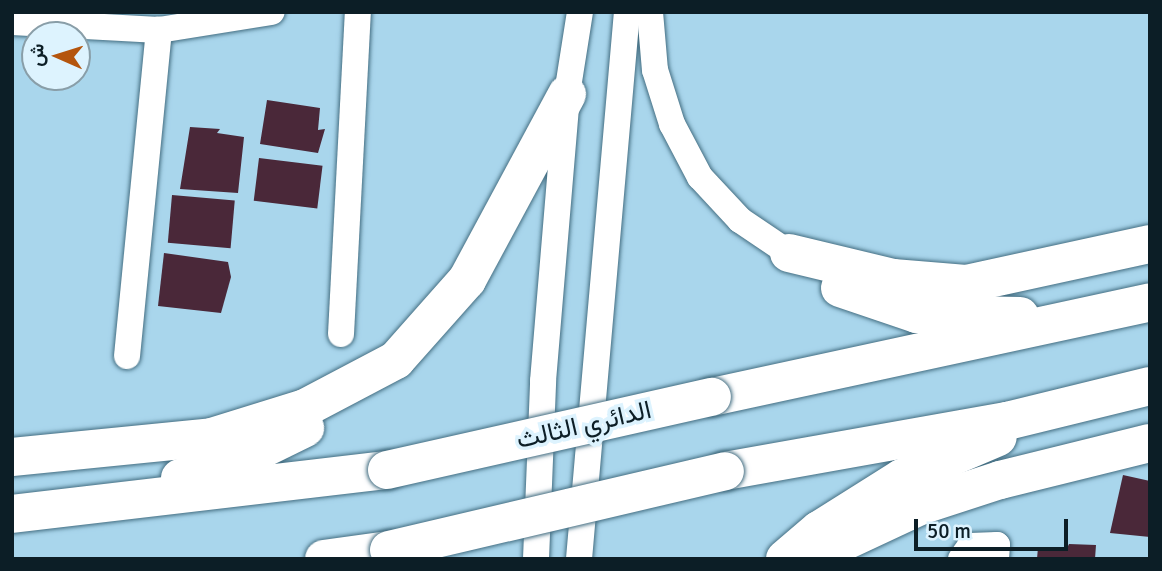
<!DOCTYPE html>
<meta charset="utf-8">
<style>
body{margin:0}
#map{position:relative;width:1162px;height:571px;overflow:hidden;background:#a9d6ec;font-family:Signika,Vazirmatn,sans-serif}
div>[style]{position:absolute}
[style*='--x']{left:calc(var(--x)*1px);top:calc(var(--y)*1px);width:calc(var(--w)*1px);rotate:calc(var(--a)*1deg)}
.building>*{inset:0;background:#4a2839;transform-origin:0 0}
.roads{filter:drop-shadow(0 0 2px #446e82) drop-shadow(0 0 2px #446e82)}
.minor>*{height:26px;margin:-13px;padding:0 13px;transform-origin:13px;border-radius:13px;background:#fff}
.highway>*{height:38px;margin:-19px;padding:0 19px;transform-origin:19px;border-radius:19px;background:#fff}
.bridges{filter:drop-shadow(0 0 2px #446e82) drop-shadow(0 0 2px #446e82)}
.highway-bridge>*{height:38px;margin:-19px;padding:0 19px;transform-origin:19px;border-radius:19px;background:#fff}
span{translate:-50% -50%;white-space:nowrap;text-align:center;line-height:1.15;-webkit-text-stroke:7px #ddf3fe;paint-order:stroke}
.street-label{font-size:26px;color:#0c1e26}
.frame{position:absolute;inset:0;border:14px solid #0c1e26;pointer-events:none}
.north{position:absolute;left:21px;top:21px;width:70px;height:70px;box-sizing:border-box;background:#ddf3fe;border:2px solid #899ea8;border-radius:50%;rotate:273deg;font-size:19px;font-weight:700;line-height:28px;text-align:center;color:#0c1e26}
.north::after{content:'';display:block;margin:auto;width:24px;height:32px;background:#b4550d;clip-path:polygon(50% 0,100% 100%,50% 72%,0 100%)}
.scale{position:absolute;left:914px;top:519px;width:154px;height:32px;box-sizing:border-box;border:4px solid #0c1e26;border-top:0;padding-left:9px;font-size:21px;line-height:24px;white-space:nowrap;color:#0c1e26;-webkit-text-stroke:5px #ddf3fe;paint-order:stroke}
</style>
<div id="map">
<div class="building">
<div style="clip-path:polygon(267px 100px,320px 108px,318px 130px,325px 129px,318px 153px,260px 144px)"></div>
<div style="clip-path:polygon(190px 127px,220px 129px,217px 133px,244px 137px,238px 193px,180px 189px)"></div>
<div style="left:259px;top:158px;width:64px;height:43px;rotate:7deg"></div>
<div style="left:172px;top:195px;width:63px;height:48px;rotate:5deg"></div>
<div style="clip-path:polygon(164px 253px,228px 262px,231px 277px,221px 313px,158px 306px)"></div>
<div style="clip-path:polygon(1123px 475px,1150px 481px,1150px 537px,1110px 533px)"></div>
<div style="clip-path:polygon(1069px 544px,1096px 545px,1095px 559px,1037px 559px,1038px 547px,1067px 548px)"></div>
</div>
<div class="roads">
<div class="minor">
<div style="--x:650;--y:12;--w:58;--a:85.1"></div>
<div style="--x:655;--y:70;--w:57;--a:72.5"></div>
<div style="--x:672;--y:124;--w:60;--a:62.2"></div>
<div style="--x:700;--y:177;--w:59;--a:47.1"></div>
<div style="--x:740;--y:220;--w:59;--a:34"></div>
<div style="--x:12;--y:22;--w:147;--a:3.1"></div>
<div style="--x:159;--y:30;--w:114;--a:-9.1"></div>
<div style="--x:341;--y:334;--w:322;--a:-87"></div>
<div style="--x:127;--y:356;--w:328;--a:-84.4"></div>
<div style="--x:536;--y:559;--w:178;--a:-87.7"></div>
<div style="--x:543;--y:381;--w:288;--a:-85.2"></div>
<div style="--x:567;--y:94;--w:83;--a:-81"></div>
<div style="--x:579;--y:559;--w:549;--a:-84.99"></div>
<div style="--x:961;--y:559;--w:16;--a:-55"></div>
<div style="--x:970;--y:546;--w:27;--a:-2"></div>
<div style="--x:997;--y:545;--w:14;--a:94"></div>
</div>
<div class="highway">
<div style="--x:789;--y:253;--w:107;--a:13.5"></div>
<div style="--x:893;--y:278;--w:73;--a:4.7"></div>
<div style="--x:966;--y:284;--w:188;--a:-12.3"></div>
<div style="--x:840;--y:288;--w:81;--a:18.7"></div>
<div style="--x:917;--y:314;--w:103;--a:1.1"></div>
<div style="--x:712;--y:397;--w:448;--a:-12.2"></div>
<div style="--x:12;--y:457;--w:201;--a:-5.7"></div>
<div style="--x:212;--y:437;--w:97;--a:-17.3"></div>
<div style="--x:305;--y:408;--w:103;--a:-27.8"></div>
<div style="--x:396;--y:360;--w:107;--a:-48.4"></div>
<div style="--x:467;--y:280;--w:211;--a:-61.7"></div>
<div style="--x:725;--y:471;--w:286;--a:-10.1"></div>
<div style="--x:1007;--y:421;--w:147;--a:-13.8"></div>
<div style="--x:180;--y:478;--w:78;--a:-18.7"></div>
<div style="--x:254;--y:453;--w:57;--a:-26.1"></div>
<div style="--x:12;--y:514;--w:378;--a:-6.7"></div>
<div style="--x:324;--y:559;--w:66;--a:-7.9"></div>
<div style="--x:785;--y:559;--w:45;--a:-40.5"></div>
<div style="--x:819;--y:530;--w:98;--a:-32.1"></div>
<div style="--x:902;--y:478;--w:104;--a:-23.1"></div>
<div style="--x:821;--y:559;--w:28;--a:-38"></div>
<div style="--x:843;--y:542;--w:85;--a:-25.1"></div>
<div style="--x:920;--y:506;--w:84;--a:-18"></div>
<div style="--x:1000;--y:480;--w:154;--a:-13.9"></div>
</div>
</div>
<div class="bridges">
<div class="highway-bridge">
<div style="--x:387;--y:470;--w:333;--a:-12.7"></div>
<div style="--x:389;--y:550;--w:345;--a:-13.2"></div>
</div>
</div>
<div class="street-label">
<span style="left:584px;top:426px;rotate:-13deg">الدائري الثالث</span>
</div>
<div class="frame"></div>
<div class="north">ش</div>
<div class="scale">50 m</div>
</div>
